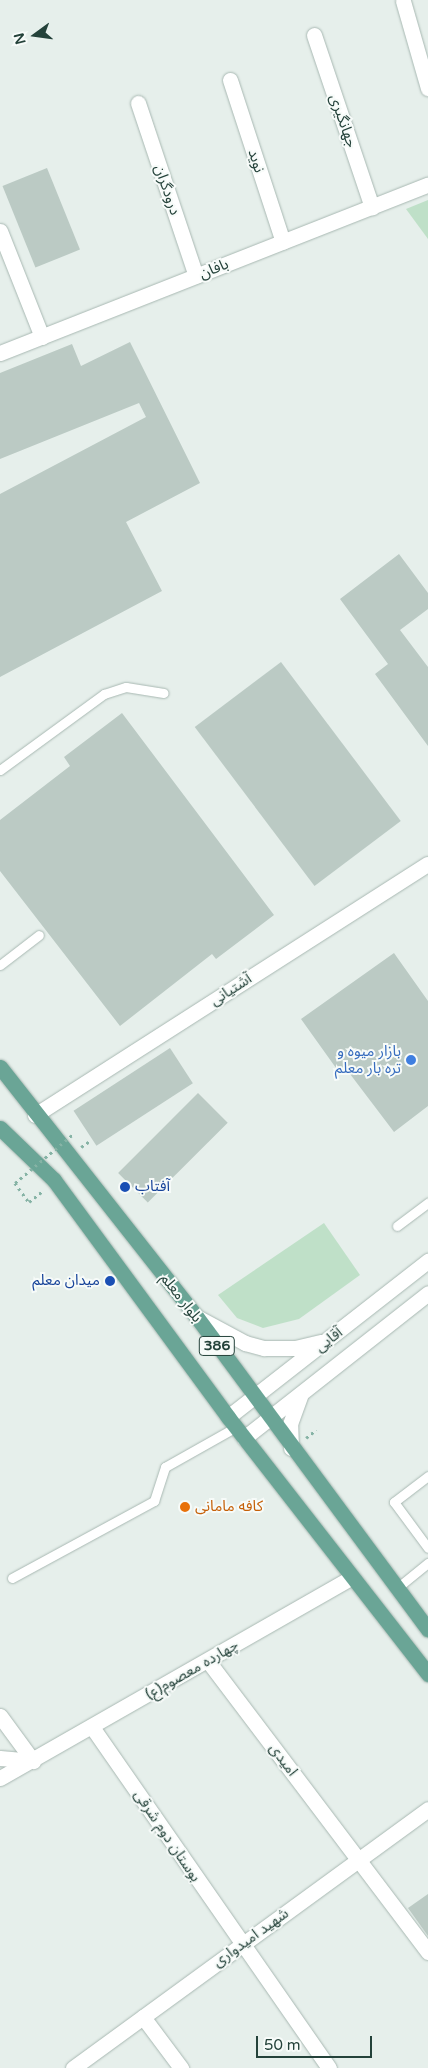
<!DOCTYPE html>
<meta charset="utf-8">
<style>
body{margin:0}
#map{position:relative;width:428px;height:2068px;overflow:hidden;background:#e6efeb;font-family:"Varela Round","Noto Sans Arabic",sans-serif}
div>[style]{position:absolute}
[style*='--x']{left:calc(var(--x)*1px);top:calc(var(--y)*1px);width:calc(var(--w)*1px);rotate:calc(var(--a)*1deg)}
.green>*{inset:0;background:#bfe0c8}
.building>*{inset:0;background:#bbcac4;transform-origin:0 0}
.path>*{height:2.5px;margin-top:-1.25px;transform-origin:0;background:repeating-linear-gradient(90deg,#86b3a5 0 2.5px,transparent 0 6.5px)}
.roads{filter:drop-shadow(0 0 1px #a8b8b2) drop-shadow(0 0 1px #a8b8b2)}
.lane>*{height:9px;margin:-4.5px;padding:0 4.5px;transform-origin:4.5px;border-radius:4.5px;background:#fff}
.street>*{height:15px;margin:-7.5px;padding:0 7.5px;transform-origin:7.5px;border-radius:7.5px;background:#fff}
.secondary>*{height:15px;margin:-7.5px;padding:0 7.5px;transform-origin:7.5px;border-radius:7.5px;background:#fff}
.primary>*{height:15px;margin:-7.5px;padding:0 7.5px;transform-origin:7.5px;border-radius:7.5px;background:#6aa596}
.path-bridge>*{height:2.5px;margin-top:-1.25px;transform-origin:0;background:repeating-linear-gradient(90deg,#86b3a5 0 2.5px,transparent 0 6.5px)}
.dots>*{width:14px;height:14px;translate:-50% -50%;box-sizing:border-box;border:2px solid #f7fbf9;border-radius:50%}
span{translate:-50% -50%;white-space:nowrap;text-align:center;line-height:1.15;-webkit-text-stroke:4px #f7fbf9;paint-order:stroke}
.shield-label span{padding:1px 4px;background:#f7fbf9;border:1px solid;border-radius:4px;-webkit-text-stroke-width:0}
.shield-label{font-size:14px;color:#24423a;font-weight:700}
.street-label{font-size:15px;color:#24423a}
.shop-label{font-size:15px;color:#366cbe}
.right{translate:-100% -50%;text-align:right}
.transit-label{font-size:15px;color:#164399}
.left{translate:0 -50%;text-align:left}
.food-label{font-size:15px;color:#c56008}
.north{position:absolute;left:10px;top:10px;width:50px;height:50px;-webkit-text-stroke:4px #f7fbf9;paint-order:stroke;rotate:256deg;font-size:14px;font-weight:700;line-height:20px;text-align:center;color:#24423a}
.north::after{content:'';display:block;margin:auto;width:18px;height:22px;background:#24423a;clip-path:polygon(50% 0,100% 100%,50% 72%,0 100%)}
.scale{position:absolute;left:256px;top:2036px;width:116px;height:22px;box-sizing:border-box;border:2px solid #24423a;border-top:0;padding-left:6px;font-size:15px;line-height:18px;white-space:nowrap;color:#24423a;-webkit-text-stroke:4px #f7fbf9;paint-order:stroke}
</style>
<div id="map">
<div class="green">
<div style="clip-path:polygon(428px 200px,428px 239px,406px 209px)"></div>
<div style="clip-path:polygon(324px 1223px,360px 1275px,299px 1319px,263px 1328px,237px 1318px,218px 1295px)"></div>
</div>
<div class="building">
<div style="left:47px;top:168px;width:88px;height:48px;rotate:68deg"></div>
<div style="clip-path:polygon(130px 342px,200px 483px,126px 522px,162px 591px,0 677px,0 494px,146px 417px,139px 403px,0 459px,0 373px,72px 344px,81px 366px)"></div>
<div style="clip-path:polygon(399px 554px,428px 593px,428px 609px,400px 630px,428px 667px,428px 746px,375px 674px,388px 664px,340px 599px)"></div>
<div style="left:281px;top:662px;width:199px;height:108px;rotate:53deg"></div>
<div style="clip-path:polygon(122px 713px,274px 915px,216px 959px,212px 954px,120px 1026px,0 871px,0 820px,70px 766px,64px 757px)"></div>
<div style="clip-path:polygon(394px 953px,428px 1001px,428px 1106px,394px 1132px,347px 1070px,341px 1075px,301px 1019px)"></div>
<div style="left:170px;top:1048px;width:42px;height:115px;rotate:57deg"></div>
<div style="left:198px;top:1093px;width:42px;height:113px;rotate:45deg"></div>
<div style="clip-path:polygon(428px 1894px,428px 1936px,408px 1908px)"></div>
</div>
<div class="path">
<div style="--x:81;--y:1147;--w:11;--a:-34"></div>
<div style="--x:15;--y:1183;--w:24;--a:54"></div>
<div style="--x:29;--y:1202;--w:19;--a:-39"></div>
<div style="--x:306;--y:1438;--w:13;--a:-39"></div>
</div>
<div class="roads">
<div class="lane">
<div style="--x:0;--y:770;--w:129;--a:-36.2"></div>
<div style="--x:104;--y:694;--w:23;--a:-18"></div>
<div style="--x:126;--y:687;--w:38;--a:9"></div>
<div style="--x:0;--y:965;--w:49;--a:-37.6"></div>
<div style="--x:397;--y:1226;--w:39;--a:-37"></div>
<div style="--x:428;--y:1476;--w:43;--a:142.6"></div>
<div style="--x:394;--y:1502;--w:57;--a:53.5"></div>
<div style="--x:12;--y:1578;--w:162;--a:-28.5"></div>
<div style="--x:154;--y:1501;--w:36;--a:-72"></div>
<div style="--x:165;--y:1467;--w:81;--a:-29.4"></div>
<div style="--x:397;--y:1588;--w:40;--a:-39"></div>
</div>
<div class="street">
<div style="--x:403;--y:1;--w:91;--a:74"></div>
<div style="--x:314;--y:35;--w:182;--a:71.4"></div>
<div style="--x:230;--y:80;--w:170;--a:71.9"></div>
<div style="--x:138;--y:103;--w:182;--a:71.5"></div>
<div style="--x:0;--y:231;--w:114;--a:68.4"></div>
<div style="--x:0;--y:353;--w:460;--a:-21.5"></div>
<div style="--x:35;--y:1115;--w:466;--a:-32.6"></div>
<div style="--x:208;--y:1661;--w:365;--a:52.9"></div>
<div style="--x:0;--y:1716;--w:56;--a:53.7"></div>
<div style="--x:92;--y:1727;--w:415;--a:55.2"></div>
<div style="--x:0;--y:1758;--w:33;--a:5"></div>
<div style="--x:0;--y:1778;--w:404;--a:-29.7"></div>
<div style="--x:143;--y:2017;--w:64;--a:53.3"></div>
<div style="--x:73;--y:2068;--w:439;--a:-36.1"></div>
</div>
<div class="secondary">
<div style="--x:197;--y:1317;--w:55;--a:28.4"></div>
<div style="--x:245;--y:1343;--w:20;--a:15"></div>
<div style="--x:264;--y:1348;--w:31;--a:0"></div>
<div style="--x:295;--y:1348;--w:27;--a:-13"></div>
<div style="--x:228;--y:1417;--w:254;--a:-38"></div>
<div style="--x:244;--y:1438;--w:234;--a:-38.2"></div>
<div style="--x:291;--y:1448;--w:24;--a:-92"></div>
<div style="--x:290;--y:1424;--w:30;--a:-70"></div>
</div>
<div class="primary">
<div style="--x:0;--y:1067;--w:317;--a:51.8"></div>
<div style="--x:196;--y:1316;--w:390;--a:53.5"></div>
<div style="--x:0;--y:1128;--w:75;--a:43.9"></div>
<div style="--x:54;--y:1180;--w:294;--a:53.7"></div>
<div style="--x:228;--y:1417;--w:326;--a:52.1"></div>
</div>
</div>
<div class="path-bridge">
<div style="--x:15;--y:1183;--w:75;--a:-40.1"></div>
</div>
<div class="dots">
<div style="left:411px;top:1060px;background:#3f7fe0"></div>
<div style="left:125px;top:1187px;background:#1a4fb4"></div>
<div style="left:110px;top:1281px;background:#1a4fb4"></div>
<div style="left:185px;top:1507px;background:#e8710a"></div>
</div>
<div class="shield-label">
<span style="left:217px;top:1346px">386</span>
</div>
<div class="street-label">
<span style="left:343px;top:121px;rotate:71deg">جهانگیری</span>
<span style="left:256px;top:161px;rotate:72deg">نوید</span>
<span style="left:167px;top:190px;rotate:71deg">درودگران</span>
<span style="left:214px;top:269px;rotate:-22deg">بافان</span>
<span style="left:231px;top:990px;rotate:-33deg">آشتیانی</span>
<span style="left:181px;top:1298px;rotate:52deg">بلوار معلم</span>
<span style="left:329px;top:1340px;rotate:-38deg">آقایی</span>
<span style="left:192px;top:1670px;rotate:-30deg">چهارده معصوم(ع)</span>
<span style="left:283px;top:1760px;rotate:53deg">امیدی</span>
<span style="left:167px;top:1836px;rotate:56deg">بوستان دوم شرقی</span>
<span style="left:251px;top:1938px;rotate:-36deg">شهيد امیدواری</span>
</div>
<div class="shop-label">
<span class="right" style="left:401px;top:1060px">بازار میوه و<br>تره بار معلم</span>
</div>
<div class="transit-label">
<span class="left" style="left:135px;top:1187px">آفتاب</span>
<span class="right" style="left:100px;top:1281px">میدان معلم</span>
</div>
<div class="food-label">
<span class="left" style="left:195px;top:1507px">کافه مامانی</span>
</div>
<div class="north">N</div>
<div class="scale">50 m</div>
</div>
